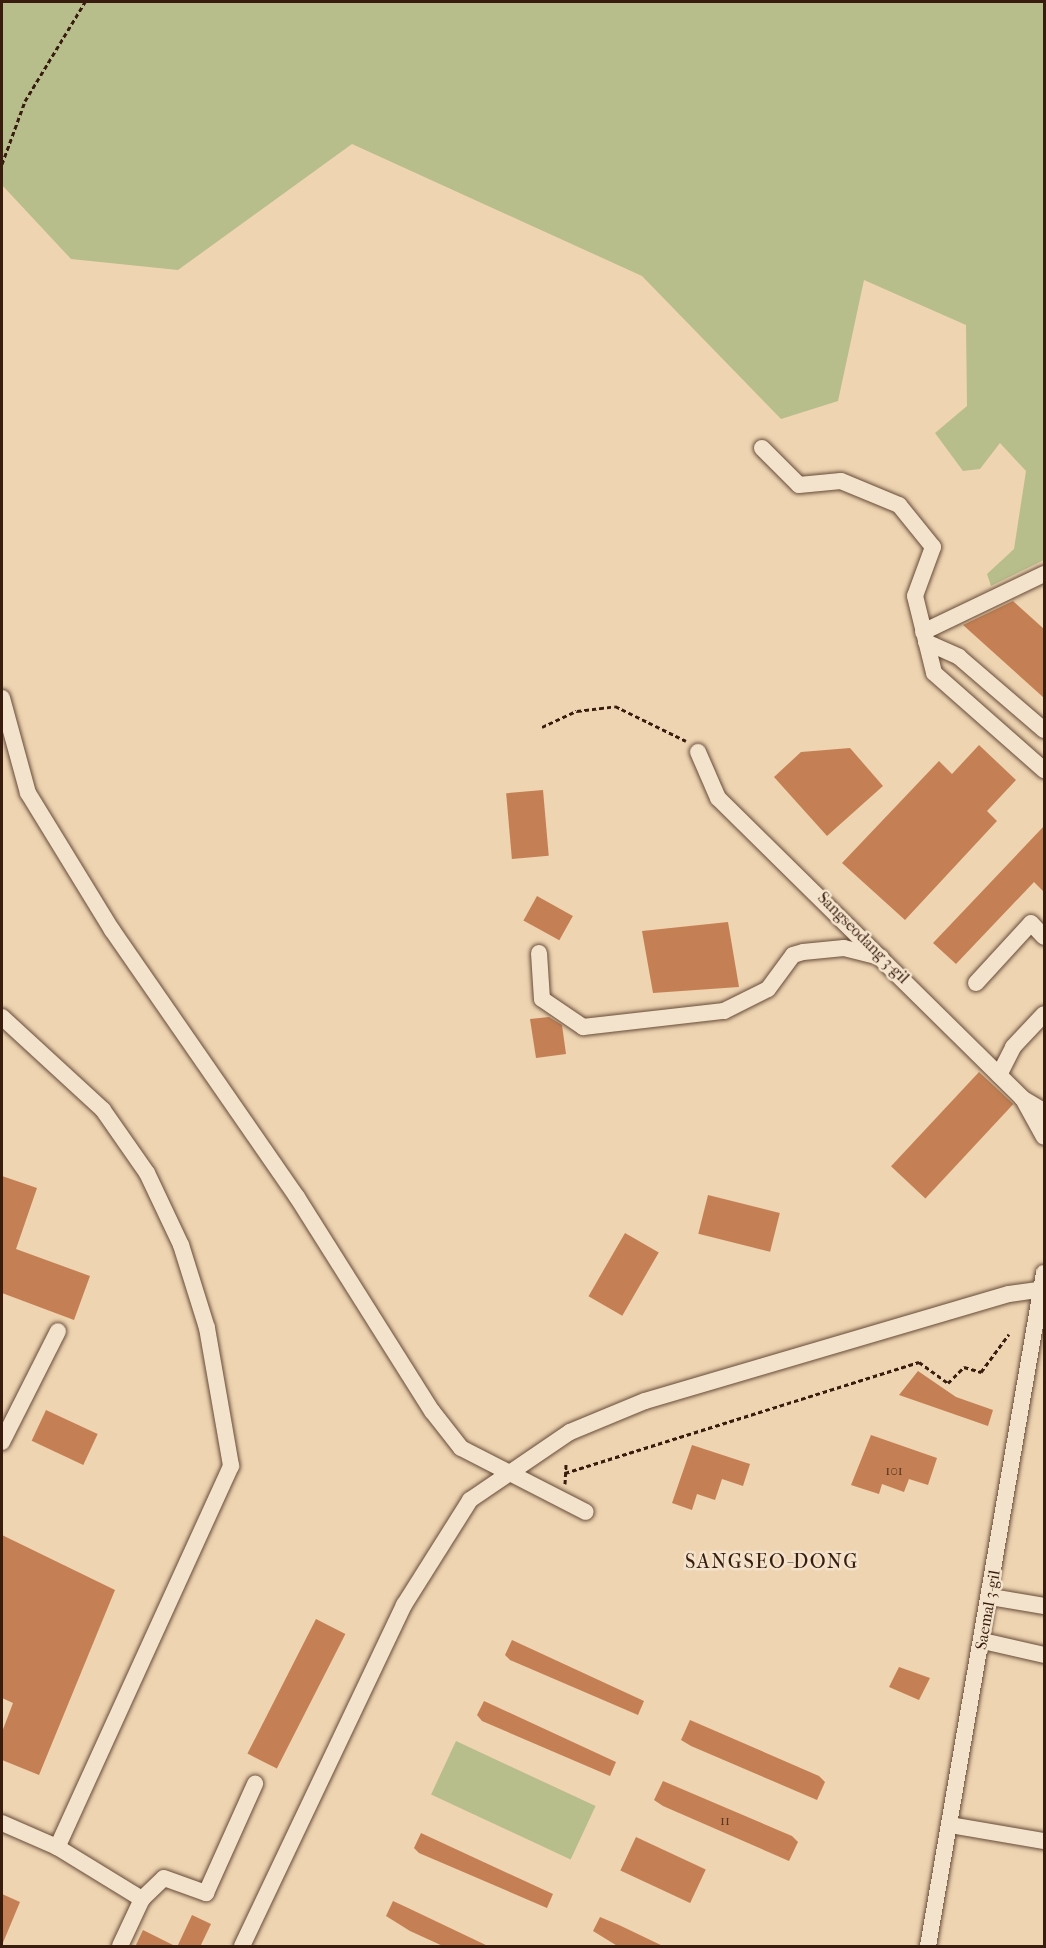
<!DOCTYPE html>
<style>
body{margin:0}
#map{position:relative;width:1046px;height:1948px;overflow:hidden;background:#eed4b1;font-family:"IM FELL French Canon",serif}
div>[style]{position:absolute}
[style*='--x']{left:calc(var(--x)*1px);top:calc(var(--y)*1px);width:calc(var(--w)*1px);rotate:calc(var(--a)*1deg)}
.green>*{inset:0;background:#b8bd8c;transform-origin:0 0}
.building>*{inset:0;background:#c48054;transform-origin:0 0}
.path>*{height:3px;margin-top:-1.5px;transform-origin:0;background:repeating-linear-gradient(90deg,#381d0f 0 4.5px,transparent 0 7.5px)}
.roads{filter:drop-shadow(0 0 2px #664b38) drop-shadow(0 0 2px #664b38)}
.minor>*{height:16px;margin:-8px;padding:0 8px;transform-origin:8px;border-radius:8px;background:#f4e3cc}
span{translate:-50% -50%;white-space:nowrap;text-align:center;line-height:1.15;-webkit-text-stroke:5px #f4e3cc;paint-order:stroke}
.number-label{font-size:14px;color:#5b3620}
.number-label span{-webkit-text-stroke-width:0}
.street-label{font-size:16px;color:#381d0f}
.quarter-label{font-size:20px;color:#381d0f;letter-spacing:1.5px}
.frame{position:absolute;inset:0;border:3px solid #381d0f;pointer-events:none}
</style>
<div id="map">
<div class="green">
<div style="clip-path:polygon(2px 2px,1044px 2px,1044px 560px,991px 586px,987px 574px,1014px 549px,1026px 471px,1000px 443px,980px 469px,963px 471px,935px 433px,967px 406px,966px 325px,864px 280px,838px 401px,781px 419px,642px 276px,352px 144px,178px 270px,71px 259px,2px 185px)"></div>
<div style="left:456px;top:1741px;width:154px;height:59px;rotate:25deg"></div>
</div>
<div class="building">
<div style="clip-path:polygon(1013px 601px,1044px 629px,1044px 698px,963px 625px)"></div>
<div style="clip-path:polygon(979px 745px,1016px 780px,987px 811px,997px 821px,905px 920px,842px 863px,939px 761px,952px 774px)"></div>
<div style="clip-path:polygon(850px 748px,883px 786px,827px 836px,774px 777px,801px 752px)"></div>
<div style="left:543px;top:790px;width:66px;height:37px;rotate:85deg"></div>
<div style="clip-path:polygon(1044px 826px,1044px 892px,1034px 882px,956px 964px,933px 943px)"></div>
<div style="left:537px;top:896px;width:41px;height:28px;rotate:29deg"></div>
<div style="clip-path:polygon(728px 922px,739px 987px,653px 993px,642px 931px)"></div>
<div style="clip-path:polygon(549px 1017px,562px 1025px,566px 1054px,536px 1058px,530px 1019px)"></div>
<div style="left:979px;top:1072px;width:47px;height:129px;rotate:43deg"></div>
<div style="clip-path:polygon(2px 1176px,37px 1188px,16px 1249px,90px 1276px,74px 1320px,2px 1293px)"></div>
<div style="left:708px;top:1195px;width:74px;height:40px;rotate:14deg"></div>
<div style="left:625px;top:1233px;width:39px;height:73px;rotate:30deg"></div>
<div style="clip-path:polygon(918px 1371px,956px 1397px,993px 1410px,988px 1426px,899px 1395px)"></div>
<div style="left:46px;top:1410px;width:57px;height:34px;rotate:25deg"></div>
<div style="clip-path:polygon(871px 1435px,937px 1458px,928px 1485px,909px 1479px,904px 1492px,882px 1484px,879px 1494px,851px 1485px)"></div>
<div style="clip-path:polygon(692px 1445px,750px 1464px,743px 1486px,722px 1479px,715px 1500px,697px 1494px,692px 1510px,672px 1503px)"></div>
<div style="clip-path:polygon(2px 1535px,115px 1590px,39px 1775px,2px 1760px,2px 1732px,13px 1703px,2px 1698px)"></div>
<div style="left:316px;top:1619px;width:33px;height:151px;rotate:27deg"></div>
<div style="clip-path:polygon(512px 1640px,644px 1701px,638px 1715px,510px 1660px,505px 1655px)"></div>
<div style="clip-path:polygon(899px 1667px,930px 1678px,919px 1700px,889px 1687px)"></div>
<div style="clip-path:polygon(484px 1701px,616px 1762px,610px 1776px,482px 1721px,477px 1715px)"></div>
<div style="clip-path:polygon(690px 1720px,819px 1776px,825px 1782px,817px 1800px,691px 1746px,681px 1740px)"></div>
<div style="clip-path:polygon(663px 1781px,792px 1836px,798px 1842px,789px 1861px,663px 1806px,654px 1800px)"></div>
<div style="clip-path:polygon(421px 1833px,553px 1894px,547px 1908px,419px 1853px,414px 1848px)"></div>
<div style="left:636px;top:1837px;width:77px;height:37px;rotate:25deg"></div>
<div style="clip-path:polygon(2px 1894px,20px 1902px,2px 1945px)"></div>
<div style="clip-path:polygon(393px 1901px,406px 1907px,490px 1947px,445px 1947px,410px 1931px,386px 1916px)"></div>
<div style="clip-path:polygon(192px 1915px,211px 1924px,200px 1947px,177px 1947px)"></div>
<div style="clip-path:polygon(600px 1917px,619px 1925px,665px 1947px,619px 1947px,593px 1931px)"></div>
<div style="clip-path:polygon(143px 1930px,177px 1947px,135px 1947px)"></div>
</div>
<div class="path">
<div style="--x:2;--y:164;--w:67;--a:-69.9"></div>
<div style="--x:25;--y:101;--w:116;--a:-58.8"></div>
<div style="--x:542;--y:727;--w:38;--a:-25"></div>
<div style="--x:577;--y:711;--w:38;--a:-7"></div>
<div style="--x:615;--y:706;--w:79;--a:26.2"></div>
<div style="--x:565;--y:1473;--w:371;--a:-17.4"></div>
<div style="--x:919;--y:1362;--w:36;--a:36"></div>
<div style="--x:948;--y:1383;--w:23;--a:-45"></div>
<div style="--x:964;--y:1367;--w:18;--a:16"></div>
<div style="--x:981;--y:1372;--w:47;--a:-53.6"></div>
<div style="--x:565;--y:1484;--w:22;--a:-87"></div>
</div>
<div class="roads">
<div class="minor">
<div style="--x:762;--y:448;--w:52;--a:45"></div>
<div style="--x:799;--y:485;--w:42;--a:-5.4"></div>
<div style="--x:841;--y:481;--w:63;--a:22.5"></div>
<div style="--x:899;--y:505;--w:54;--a:51"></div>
<div style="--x:933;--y:547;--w:52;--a:110.2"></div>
<div style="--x:915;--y:596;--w:79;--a:76.1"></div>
<div style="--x:934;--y:673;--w:147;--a:41.4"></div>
<div style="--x:923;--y:632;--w:134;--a:-25.6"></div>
<div style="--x:926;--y:642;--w:36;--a:24"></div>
<div style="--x:959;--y:657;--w:112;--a:40.7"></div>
<div style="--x:2;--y:698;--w:98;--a:74.7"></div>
<div style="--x:28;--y:793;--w:161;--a:58.5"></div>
<div style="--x:112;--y:930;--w:325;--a:55.3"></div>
<div style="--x:297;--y:1197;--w:253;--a:57.8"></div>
<div style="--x:432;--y:1411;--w:47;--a:51.9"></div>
<div style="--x:461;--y:1448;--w:140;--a:27.1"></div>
<div style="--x:698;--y:752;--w:50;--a:66.5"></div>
<div style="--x:718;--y:798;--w:427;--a:44.6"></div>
<div style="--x:1022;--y:1098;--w:26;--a:31"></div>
<div style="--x:539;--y:953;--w:46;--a:86.3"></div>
<div style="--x:542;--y:999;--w:50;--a:34.3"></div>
<div style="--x:583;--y:1027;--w:142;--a:-6.5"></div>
<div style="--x:724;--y:1011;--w:49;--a:-26.6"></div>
<div style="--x:768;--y:989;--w:42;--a:-53.7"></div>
<div style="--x:793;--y:955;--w:10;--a:-17"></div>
<div style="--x:803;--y:952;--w:41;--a:-5.6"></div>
<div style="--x:844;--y:948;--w:38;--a:14"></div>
<div style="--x:976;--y:983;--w:81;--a:-47.5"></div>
<div style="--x:1031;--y:923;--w:19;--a:47"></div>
<div style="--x:2;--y:1017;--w:137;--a:42.6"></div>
<div style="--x:103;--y:1110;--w:77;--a:55.1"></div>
<div style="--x:147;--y:1173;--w:80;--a:64.7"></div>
<div style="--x:181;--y:1245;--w:87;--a:72.6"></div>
<div style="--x:207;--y:1328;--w:140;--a:80.1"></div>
<div style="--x:231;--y:1466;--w:419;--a:114.5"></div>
<div style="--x:999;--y:1075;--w:31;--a:-63"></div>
<div style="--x:1013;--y:1047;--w:45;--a:-46.8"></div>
<div style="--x:1023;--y:1099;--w:43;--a:61.1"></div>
<div style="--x:2;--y:1442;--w:124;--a:-63.2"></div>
<div style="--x:991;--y:1597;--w:54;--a:9.6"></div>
<div style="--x:983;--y:1641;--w:63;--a:12.9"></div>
<div style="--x:2;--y:1823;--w:60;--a:23.6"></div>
<div style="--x:57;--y:1847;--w:100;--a:31.5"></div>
<div style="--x:950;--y:1825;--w:95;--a:9.7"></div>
<div style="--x:120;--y:1946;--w:52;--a:-64.9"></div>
<div style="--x:142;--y:1899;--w:30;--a:-44"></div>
<div style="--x:164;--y:1878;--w:45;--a:19.7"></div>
<div style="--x:206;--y:1893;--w:120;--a:-65.8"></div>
<div style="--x:242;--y:1946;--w:378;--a:-64.6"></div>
<div style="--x:404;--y:1605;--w:124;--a:-57.8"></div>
<div style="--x:470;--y:1500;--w:121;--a:-34.2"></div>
<div style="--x:570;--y:1432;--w:81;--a:-22.5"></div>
<div style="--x:645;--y:1401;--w:379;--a:-16.4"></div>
<div style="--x:1009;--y:1294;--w:35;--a:-8"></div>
<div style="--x:928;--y:1946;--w:683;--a:-80.22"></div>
</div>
</div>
<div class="number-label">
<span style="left:894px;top:1471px">101</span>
<span style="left:725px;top:1821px">11</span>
</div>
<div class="street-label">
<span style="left:863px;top:938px;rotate:45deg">Sangseodang 3-gil</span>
<span style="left:988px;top:1610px;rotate:-80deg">Saemal 3-gil</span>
</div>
<div class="quarter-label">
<span style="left:772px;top:1561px">SANGSEO-DONG</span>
</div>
<div class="frame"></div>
</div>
